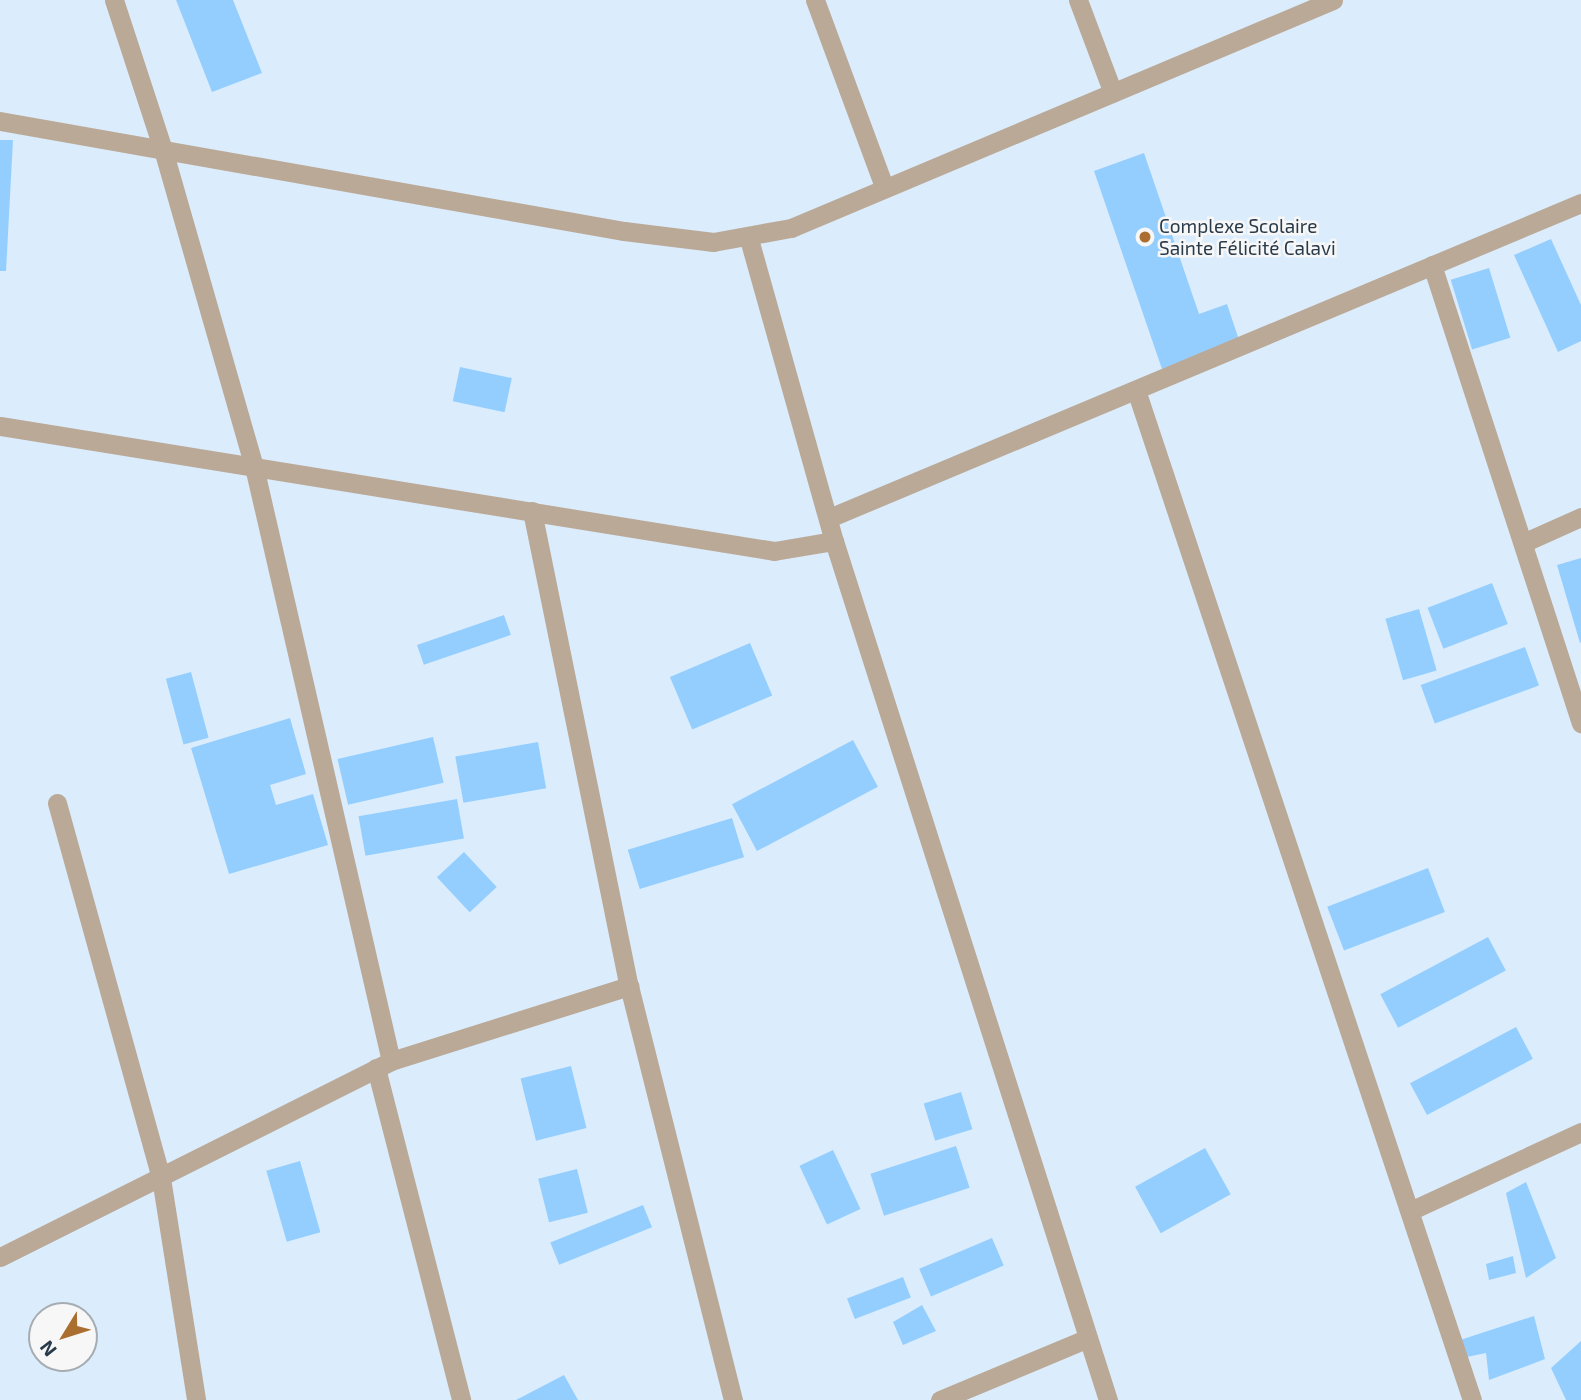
<!DOCTYPE html>
<meta charset="utf-8">
<style>
body{margin:0}
#map{position:relative;width:1581px;height:1400px;overflow:hidden;background:#dbedfc;font-family:"Exo 2",sans-serif}
div>[style]{position:absolute}
[style*='--x']{left:calc(var(--x)*1px);top:calc(var(--y)*1px);width:calc(var(--w)*1px);rotate:calc(var(--a)*1deg)}
.building>*{inset:0;background:#94ceff;transform-origin:0 0}
.minor>*{height:19px;margin:-9.5px;padding:0 9.5px;transform-origin:9.5px;border-radius:9.5px;background:#bba998}
.dots>*{width:19px;height:19px;translate:-50% -50%;box-sizing:border-box;border:4px solid #f7f7f7;border-radius:50%}
span{translate:-50% -50%;white-space:nowrap;text-align:center;line-height:1.15;-webkit-text-stroke:5px #f7f7f7;paint-order:stroke}
.poi-label{font-size:19px;color:#293b4b}
.left{translate:0 -50%;text-align:left}
.north{position:absolute;left:28px;top:1302px;width:70px;height:70px;box-sizing:border-box;background:#f7f7f7;border:2px solid #a5acb2;border-radius:50%;rotate:232deg;font-size:19px;font-weight:700;line-height:28px;text-align:center;color:#293b4b}
.north::after{content:'';display:block;margin:auto;width:24px;height:32px;background:#aa6f30;clip-path:polygon(50% 0,100% 100%,50% 72%,0 100%)}
</style>
<div id="map">
<div class="building">
<div style="clip-path:polygon(176px 0,233px 0,262px 73px,212px 92px)"></div>
<div style="clip-path:polygon(0 140px,13px 140px,6px 271px,0 271px)"></div>
<div style="clip-path:polygon(1144px 153px,1199px 314px,1227px 304px,1240px 343px,1162px 369px,1094px 171px)"></div>
<div style="clip-path:polygon(1551px 239px,1581px 305px,1581px 341px,1558px 352px,1514px 255px)"></div>
<div style="left:1489px;top:268px;width:73px;height:40px;rotate:73deg"></div>
<div style="left:460px;top:367px;width:53px;height:35px;rotate:12deg"></div>
<div style="clip-path:polygon(1581px 558px,1581px 642px,1580px 643px,1557px 565px)"></div>
<div style="left:1492px;top:583px;width:44px;height:69px;rotate:69deg"></div>
<div style="left:1419px;top:609px;width:64px;height:35px;rotate:74deg"></div>
<div style="left:504px;top:615px;width:21px;height:92px;rotate:71deg"></div>
<div style="left:750px;top:643px;width:57px;height:87px;rotate:67deg"></div>
<div style="left:1525px;top:647px;width:41px;height:111px;rotate:70deg"></div>
<div style="left:191px;top:672px;width:68px;height:26px;rotate:75deg"></div>
<div style="clip-path:polygon(290px 718px,306px 774px,270px 785px,276px 805px,313px 794px,328px 845px,229px 874px,191px 748px)"></div>
<div style="left:433px;top:737px;width:47px;height:98px;rotate:77deg"></div>
<div style="left:853px;top:740px;width:53px;height:137px;rotate:62deg"></div>
<div style="left:538px;top:742px;width:47px;height:84px;rotate:80deg"></div>
<div style="left:457px;top:799px;width:40px;height:100px;rotate:80deg"></div>
<div style="left:732px;top:818px;width:41px;height:109px;rotate:73deg"></div>
<div style="left:464px;top:852px;width:48px;height:37px;rotate:47deg"></div>
<div style="left:1428px;top:868px;width:47px;height:108px;rotate:69deg"></div>
<div style="left:1488px;top:937px;width:38px;height:122px;rotate:62deg"></div>
<div style="left:1516px;top:1027px;width:36px;height:120px;rotate:62deg"></div>
<div style="left:571px;top:1066px;width:64px;height:52px;rotate:76deg"></div>
<div style="left:961px;top:1092px;width:39px;height:39px;rotate:73deg"></div>
<div style="left:956px;top:1146px;width:44px;height:90px;rotate:72deg"></div>
<div style="left:1205px;top:1148px;width:53px;height:80px;rotate:61deg"></div>
<div style="left:833px;top:1150px;width:65px;height:37px;rotate:65deg"></div>
<div style="left:300px;top:1161px;width:74px;height:35px;rotate:74deg"></div>
<div style="left:577px;top:1169px;width:45px;height:40px;rotate:76deg"></div>
<div style="clip-path:polygon(1526px 1182px,1556px 1258px,1526px 1278px,1506px 1193px)"></div>
<div style="left:643px;top:1205px;width:24px;height:100px;rotate:68deg"></div>
<div style="left:992px;top:1238px;width:30px;height:79px;rotate:67deg"></div>
<div style="clip-path:polygon(1513px 1256px,1516px 1273px,1489px 1280px,1486px 1264px)"></div>
<div style="left:903px;top:1277px;width:22px;height:60px;rotate:69deg"></div>
<div style="clip-path:polygon(922px 1305px,936px 1331px,903px 1345px,893px 1322px)"></div>
<div style="clip-path:polygon(1534px 1316px,1545px 1359px,1489px 1380px,1486px 1353px,1462px 1358px,1457px 1341px)"></div>
<div style="clip-path:polygon(1581px 1341px,1581px 1400px,1566px 1400px,1551px 1368px)"></div>
<div style="clip-path:polygon(564px 1375px,578px 1400px,516px 1400px)"></div>
</div>
<div class="minor">
<div style="--x:114;--y:0;--w:161;--a:71.9"></div>
<div style="--x:164;--y:153;--w:331;--a:74"></div>
<div style="--x:255;--y:471;--w:605;--a:77.02"></div>
<div style="--x:815;--y:0;--w:199;--a:69.7"></div>
<div style="--x:1078;--y:0;--w:99;--a:69.4"></div>
<div style="--x:0;--y:121;--w:634;--a:10"></div>
<div style="--x:624;--y:231;--w:90;--a:7"></div>
<div style="--x:713;--y:242;--w:79;--a:-10.2"></div>
<div style="--x:791;--y:228;--w:588;--a:-22.81"></div>
<div style="--x:749;--y:239;--w:314;--a:74.3"></div>
<div style="--x:834;--y:541;--w:902;--a:72.31"></div>
<div style="--x:1432;--y:265;--w:482;--a:72"></div>
<div style="--x:1136;--y:390;--w:1064;--a:71.6"></div>
<div style="--x:0;--y:426;--w:784;--a:9.17"></div>
<div style="--x:774;--y:551;--w:61;--a:-9.5"></div>
<div style="--x:532;--y:511;--w:485;--a:78.5"></div>
<div style="--x:629;--y:986;--w:427;--a:75.9"></div>
<div style="--x:829;--y:518;--w:815;--a:-22.73"></div>
<div style="--x:1525;--y:542;--w:61;--a:-24.1"></div>
<div style="--x:57;--y:803;--w:389;--a:74.5"></div>
<div style="--x:161;--y:1178;--w:225;--a:81"></div>
<div style="--x:376;--y:1068;--w:343;--a:75.6"></div>
<div style="--x:1410;--y:1211;--w:188;--a:-24.8"></div>
<div style="--x:0;--y:1257;--w:437;--a:-26.6"></div>
<div style="--x:391;--y:1061;--w:250;--a:-17.5"></div>
<div style="--x:940;--y:1400;--w:160;--a:-22.7"></div>
</div>
<div class="dots">
<div style="left:1145px;top:237px;background:#aa6f30"></div>
</div>
<div class="poi-label">
<span class="left" style="left:1159px;top:237px">Complexe Scolaire<br>Sainte Félicité Calavi</span>
</div>
<div class="north">N</div>
</div>
